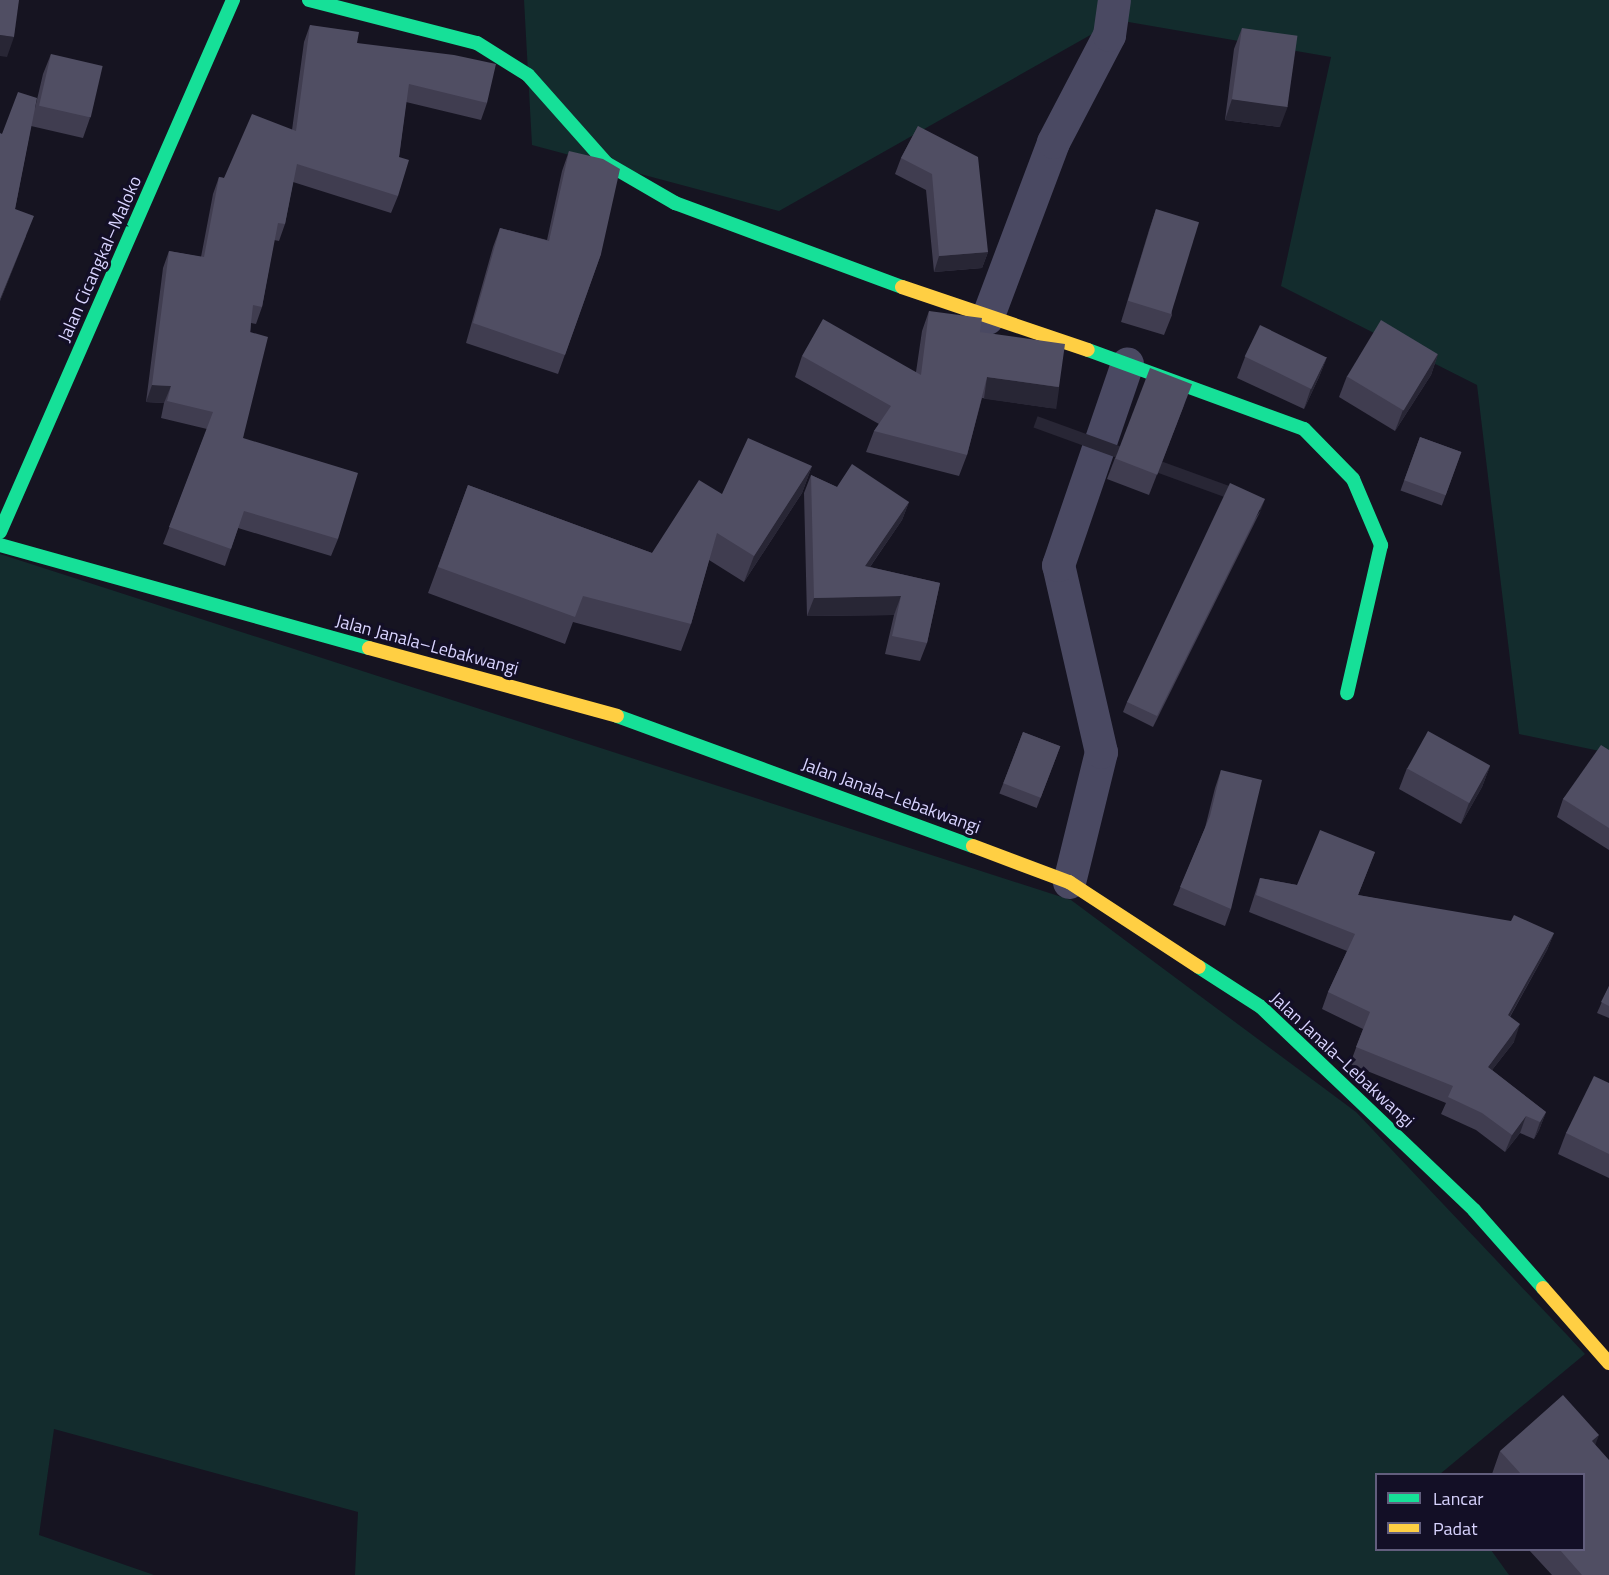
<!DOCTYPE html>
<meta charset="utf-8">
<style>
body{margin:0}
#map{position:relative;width:1609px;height:1575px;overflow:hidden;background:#161421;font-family:"Titillium Web",sans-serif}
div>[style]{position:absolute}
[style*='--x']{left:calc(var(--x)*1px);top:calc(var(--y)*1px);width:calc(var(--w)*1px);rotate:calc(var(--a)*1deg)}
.green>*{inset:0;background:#132c2d}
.street>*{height:33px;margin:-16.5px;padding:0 16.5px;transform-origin:16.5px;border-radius:16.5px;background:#4a4962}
.fast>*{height:14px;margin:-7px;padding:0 7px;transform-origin:7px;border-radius:7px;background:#16e098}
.slow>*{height:14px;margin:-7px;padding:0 7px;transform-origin:7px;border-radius:7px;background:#ffcf43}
.wall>*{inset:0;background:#403d50;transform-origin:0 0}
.shaded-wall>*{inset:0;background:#282635;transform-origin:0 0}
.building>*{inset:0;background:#504e63;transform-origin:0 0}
span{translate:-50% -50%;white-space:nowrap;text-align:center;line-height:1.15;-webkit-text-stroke:6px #130f26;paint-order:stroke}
.street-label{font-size:18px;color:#d9d4ff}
.legend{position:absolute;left:1375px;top:1473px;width:210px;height:78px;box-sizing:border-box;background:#130f26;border:2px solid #625e7d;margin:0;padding:8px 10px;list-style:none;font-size:18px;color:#d9d4ff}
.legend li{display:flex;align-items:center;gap:12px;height:30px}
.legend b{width:30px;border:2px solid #625e7d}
</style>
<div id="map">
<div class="green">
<div style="clip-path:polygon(524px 0,1609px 0,1609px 753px,1519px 734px,1477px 385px,1281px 286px,1331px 57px,1117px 20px,779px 211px,532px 145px)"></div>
<div style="clip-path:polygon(0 554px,1071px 900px,1356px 1112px,1585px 1354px,1440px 1474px,1376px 1474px,1376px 1550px,1491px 1550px,1509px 1575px,355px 1575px,358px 1512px,54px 1429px,39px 1535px,154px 1575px,0 1575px)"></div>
</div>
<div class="street">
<div style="--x:987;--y:318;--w:188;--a:-69.4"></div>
<div style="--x:1053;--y:142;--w:121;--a:-62.4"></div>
<div style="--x:1109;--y:35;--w:35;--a:-82"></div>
<div style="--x:1069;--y:882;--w:134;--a:-76.2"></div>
<div style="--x:1101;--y:752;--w:192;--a:-102.9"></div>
<div style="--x:1058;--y:565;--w:213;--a:-71.1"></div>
</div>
<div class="fast">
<div style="--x:309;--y:0;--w:173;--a:14.4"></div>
<div style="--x:477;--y:43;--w:60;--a:32.1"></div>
<div style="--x:528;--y:75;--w:118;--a:48.4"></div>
<div style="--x:606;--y:163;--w:80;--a:30.1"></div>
<div style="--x:675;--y:203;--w:242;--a:20.3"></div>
<div style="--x:1088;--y:350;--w:230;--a:20.1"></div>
<div style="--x:1304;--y:429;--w:70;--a:45.6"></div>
<div style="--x:1353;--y:479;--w:72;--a:67"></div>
<div style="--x:1381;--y:545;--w:152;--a:102.9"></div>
<div style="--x:0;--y:532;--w:581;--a:-66.35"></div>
<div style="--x:0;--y:545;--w:383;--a:15.6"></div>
<div style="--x:617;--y:716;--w:379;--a:20.1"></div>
<div style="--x:1199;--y:967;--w:74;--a:32.8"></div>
<div style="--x:1261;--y:1007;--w:294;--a:43.6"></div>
<div style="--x:1474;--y:1210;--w:104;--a:48.5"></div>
</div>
<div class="slow">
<div style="--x:902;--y:287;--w:196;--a:18.7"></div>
<div style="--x:369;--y:648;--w:257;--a:15.3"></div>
<div style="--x:973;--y:846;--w:103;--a:20.6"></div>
<div style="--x:1069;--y:882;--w:155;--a:33.2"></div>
<div style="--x:1543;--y:1288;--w:100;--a:48.7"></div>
</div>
<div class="wall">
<div style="clip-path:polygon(310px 25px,357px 43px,487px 103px,481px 120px,406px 102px,399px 157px,398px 196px,391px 213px,293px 182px,285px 224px,279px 241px,274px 240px,262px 307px,256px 324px,251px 323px,243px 438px,338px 539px,331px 556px,238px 528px,225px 566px,163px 544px,207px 429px,161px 418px,164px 403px,146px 402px,163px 268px,169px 251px,201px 257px,213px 194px,219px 177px,224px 178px,292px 130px,304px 42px)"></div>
<div style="clip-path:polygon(1242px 28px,1280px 127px,1225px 120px,1234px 49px)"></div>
<div style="clip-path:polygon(51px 54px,90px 118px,83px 138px,31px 126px,15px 209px,26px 236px,0 301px,2px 134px,35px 108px,43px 74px)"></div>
<div style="clip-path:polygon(918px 126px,988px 252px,982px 268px,934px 272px,926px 190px,895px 174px,901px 158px)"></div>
<div style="clip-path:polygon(569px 151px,601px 254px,558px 374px,466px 343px,493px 247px,500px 228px,547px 240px,562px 171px)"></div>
<div style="clip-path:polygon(1156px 209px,1172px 315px,1164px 335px,1121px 322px,1149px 230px)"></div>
<div style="clip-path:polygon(929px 311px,980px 332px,1059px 387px,1051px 408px,982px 398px,967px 455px,959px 476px,866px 452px,874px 431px,879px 424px,795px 377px,802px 356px,916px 372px,922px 331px)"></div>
<div style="clip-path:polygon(1438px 354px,1431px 375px,1395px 431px,1339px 397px,1347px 376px)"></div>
<div style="clip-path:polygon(1245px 357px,1327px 357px,1319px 377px,1304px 409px,1237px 378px)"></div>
<div style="clip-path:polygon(1184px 405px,1149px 495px,1107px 479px,1115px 458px)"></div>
<div style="left:1420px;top:437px;width:44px;height:57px;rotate:20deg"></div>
<div style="clip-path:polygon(812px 466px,802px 493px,744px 582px,709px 560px,691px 624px,681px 651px,573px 622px,565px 644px,428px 593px,468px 485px,652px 553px,722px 494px)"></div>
<div style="clip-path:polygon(811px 475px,837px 487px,909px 502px,902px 520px,870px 567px,940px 583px,927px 643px,920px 661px,885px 654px,894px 615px,807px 616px,804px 493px)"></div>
<div style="clip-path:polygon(1261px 510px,1153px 727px,1123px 712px,1127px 702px)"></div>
<div style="left:1023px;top:732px;width:40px;height:66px;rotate:21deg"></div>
<div style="clip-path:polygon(1609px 750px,1609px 850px,1557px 817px,1563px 799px)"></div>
<div style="clip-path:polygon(1490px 766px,1482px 787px,1461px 824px,1399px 789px,1407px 768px)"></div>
<div style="clip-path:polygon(1221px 770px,1231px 909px,1225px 926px,1173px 905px,1205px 828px,1215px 788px)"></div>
<div style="clip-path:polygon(1375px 852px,1358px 895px,1554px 933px,1547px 950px,1510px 1017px,1514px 1042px,1492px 1070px,1546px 1112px,1539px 1130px,1534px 1139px,1520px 1133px,1505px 1152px,1476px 1130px,1441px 1114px,1446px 1103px,1350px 1064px,1363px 1029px,1322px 1009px,1328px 992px,1347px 951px,1249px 912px,1260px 878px,1297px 885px)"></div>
<div style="clip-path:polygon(1609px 986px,1609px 1018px,1597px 1013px)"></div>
<div style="clip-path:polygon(1609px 1083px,1609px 1178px,1558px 1154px,1566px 1133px)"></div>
<div style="clip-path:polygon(1595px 1445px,1609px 1575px,1552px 1575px,1529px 1550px,1584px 1550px,1584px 1474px,1492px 1474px,1500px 1451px)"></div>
</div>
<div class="shaded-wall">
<div style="clip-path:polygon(0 35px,14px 37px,7px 57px,0 56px)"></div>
<div style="clip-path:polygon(1232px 99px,1288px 106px,1280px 127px,1225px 120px)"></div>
<div style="clip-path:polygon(34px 216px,0 301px,0 299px)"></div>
<div style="clip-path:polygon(988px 252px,982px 268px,934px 272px,939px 256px)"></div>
<div style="clip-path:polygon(1438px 354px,1431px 375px,1395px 431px,1403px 410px)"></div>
<div style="clip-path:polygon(1327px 357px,1319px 377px,1304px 409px,1311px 388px)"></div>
<div style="left:987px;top:377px;width:73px;height:22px;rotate:8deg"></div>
<div style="clip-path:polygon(152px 385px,171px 386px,164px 403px,146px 402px)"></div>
<div style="clip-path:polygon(812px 466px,802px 493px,744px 582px,754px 556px)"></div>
<div style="left:1265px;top:499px;width:12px;height:242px;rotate:110deg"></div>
<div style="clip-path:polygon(909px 502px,902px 520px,858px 584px,865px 566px)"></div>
<div style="clip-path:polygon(901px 596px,894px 615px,807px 616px,814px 598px)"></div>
<div style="clip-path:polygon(1490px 766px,1482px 787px,1461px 824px,1469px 803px)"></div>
<div style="clip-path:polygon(1554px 933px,1547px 950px,1501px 1032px,1508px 1015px)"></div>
<div style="clip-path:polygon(1520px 1024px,1514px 1042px,1481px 1084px,1488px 1067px)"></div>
<div style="clip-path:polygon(1546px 1112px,1539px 1130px,1534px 1139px,1540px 1122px)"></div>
<div style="clip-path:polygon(1526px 1116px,1520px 1133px,1505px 1152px,1512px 1135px)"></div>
<div style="clip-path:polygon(1599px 1435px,1590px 1459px,1592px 1441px)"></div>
</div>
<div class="building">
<div style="clip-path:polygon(0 0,19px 0,14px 37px,0 35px)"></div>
<div style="clip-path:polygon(310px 25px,359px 32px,357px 43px,454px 55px,496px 64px,487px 103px,409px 84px,399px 157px,409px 160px,398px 196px,297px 164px,285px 224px,278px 223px,262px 307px,253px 305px,250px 332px,268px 337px,243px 438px,358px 473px,338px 539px,244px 511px,231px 549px,169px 527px,213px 412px,167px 401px,171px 386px,152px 385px,169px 251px,204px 257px,219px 177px,224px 178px,252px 114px,296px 131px)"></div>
<div style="left:1242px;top:28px;width:56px;height:72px;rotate:8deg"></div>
<div style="left:51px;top:54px;width:53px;height:53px;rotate:13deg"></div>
<div style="clip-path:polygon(18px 92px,37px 98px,15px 209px,34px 216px,0 299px,0 133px,2px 134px)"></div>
<div style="clip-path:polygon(918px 126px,978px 157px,988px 252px,939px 256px,932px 174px,901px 158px)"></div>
<div style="clip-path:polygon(569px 151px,603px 159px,620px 169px,601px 254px,565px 355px,473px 323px,500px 228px,549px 241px)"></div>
<div style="left:1156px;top:209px;width:45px;height:96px;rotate:17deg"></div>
<div style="clip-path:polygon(929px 311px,982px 318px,980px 332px,1065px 344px,1059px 387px,987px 377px,967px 455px,874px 431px,891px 406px,802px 356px,823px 319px,921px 375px)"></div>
<div style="left:1381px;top:320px;width:66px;height:66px;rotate:31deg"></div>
<div style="left:1260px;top:325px;width:74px;height:35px;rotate:26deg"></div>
<div style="left:1150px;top:368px;width:45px;height:97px;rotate:21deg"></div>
<div style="left:1420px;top:437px;width:44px;height:46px;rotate:20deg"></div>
<div style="clip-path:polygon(748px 438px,812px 466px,754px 556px,717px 533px,691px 624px,583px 596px,575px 617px,438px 567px,468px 485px,652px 553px,699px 480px,722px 494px)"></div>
<div style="clip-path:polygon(852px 464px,909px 502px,865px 566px,940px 583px,927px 643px,892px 636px,901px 596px,814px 598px,811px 475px,837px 487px)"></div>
<div style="clip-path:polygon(1230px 483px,1265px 499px,1157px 716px,1127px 702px)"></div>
<div style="left:1428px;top:731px;width:71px;height:43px;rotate:29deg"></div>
<div style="left:1023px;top:732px;width:40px;height:55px;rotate:21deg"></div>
<div style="clip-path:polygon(1601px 745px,1609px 750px,1609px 828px,1563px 799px)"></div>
<div style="clip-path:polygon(1221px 770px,1262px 780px,1231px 909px,1180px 887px,1210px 816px)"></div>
<div style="clip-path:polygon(1320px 830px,1375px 852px,1358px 895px,1511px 921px,1514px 915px,1554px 933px,1508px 1015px,1520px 1024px,1488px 1067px,1546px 1112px,1540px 1122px,1526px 1116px,1512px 1135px,1482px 1113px,1448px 1097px,1453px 1086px,1356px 1047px,1370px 1012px,1328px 992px,1355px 934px,1256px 895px,1260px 878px,1297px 885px)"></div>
<div style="clip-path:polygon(1609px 986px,1609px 1006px,1601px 1002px)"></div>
<div style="clip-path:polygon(1594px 1076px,1609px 1083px,1609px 1154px,1566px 1133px)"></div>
<div style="clip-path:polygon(1563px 1395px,1599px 1435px,1592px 1441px,1609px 1460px,1609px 1575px,1582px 1575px,1560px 1550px,1584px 1550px,1584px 1474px,1521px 1474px,1500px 1451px)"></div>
</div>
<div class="street-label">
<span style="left:100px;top:259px;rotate:-66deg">Jalan Cicangkal–Maloko</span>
<span style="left:427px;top:645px;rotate:15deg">Jalan Janala–Lebakwangi</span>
<span style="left:891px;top:796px;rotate:20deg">Jalan Janala–Lebakwangi</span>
<span style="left:1342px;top:1060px;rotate:43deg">Jalan Janala–Lebakwangi</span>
</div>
<ul class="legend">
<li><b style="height:8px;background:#16e098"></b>Lancar</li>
<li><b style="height:8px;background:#ffcf43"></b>Padat</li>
</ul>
</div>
